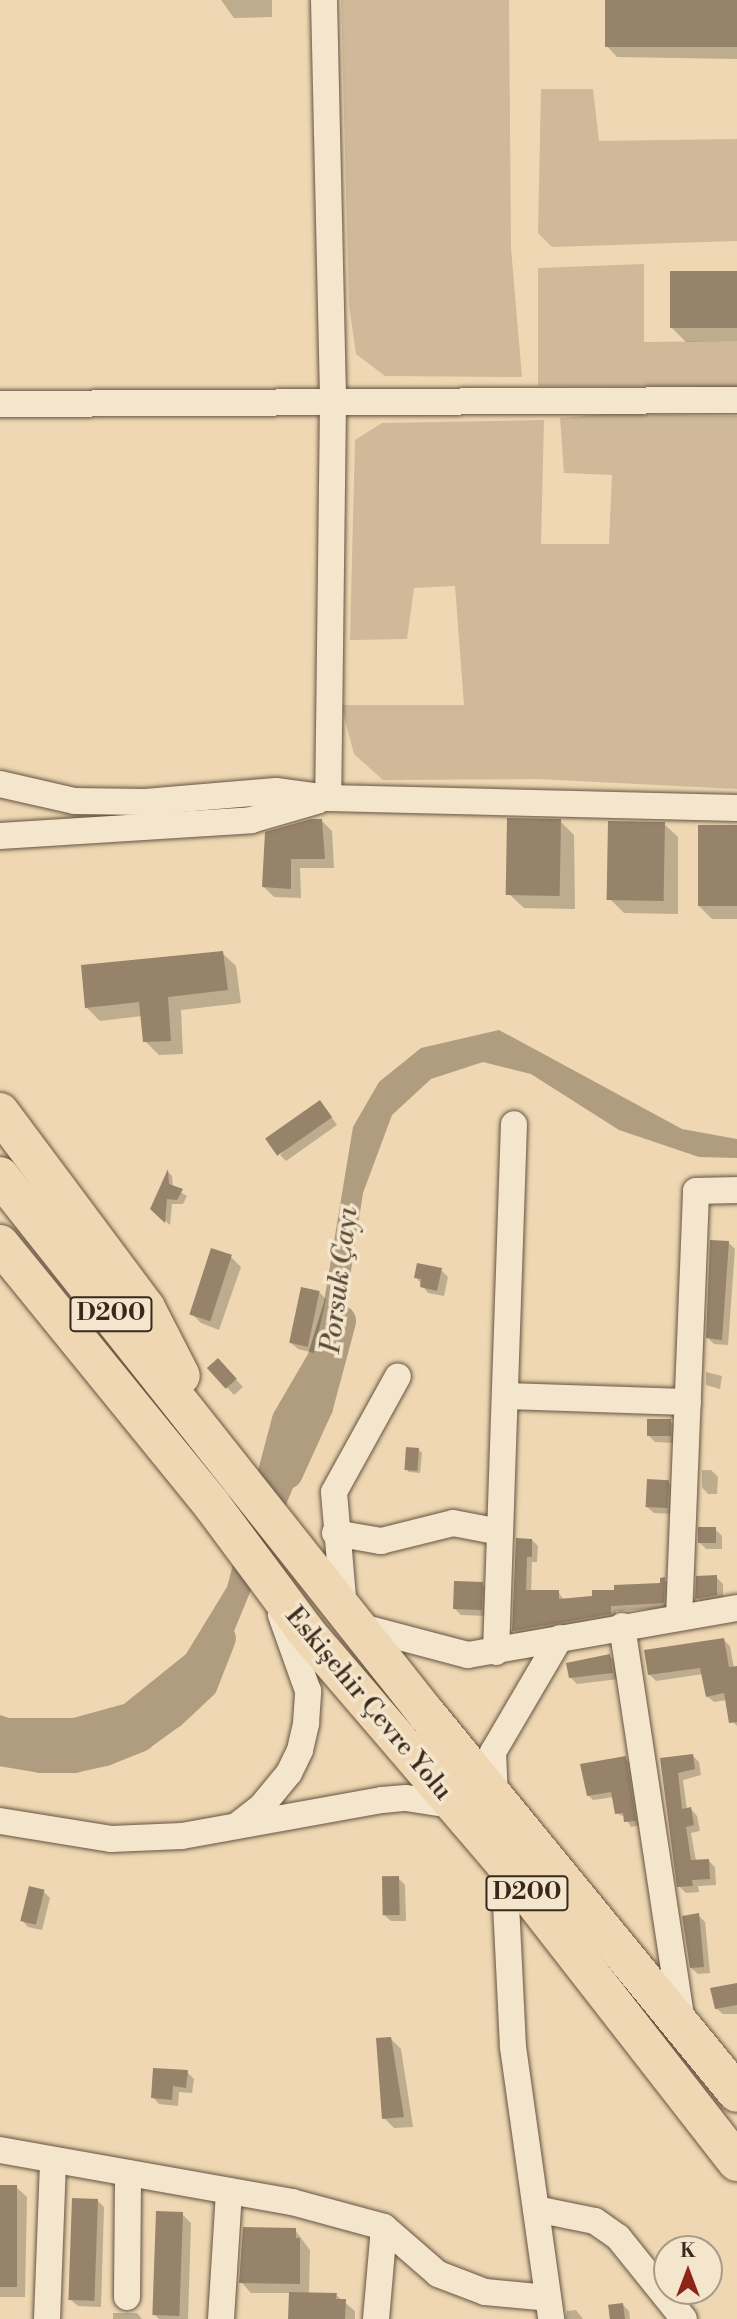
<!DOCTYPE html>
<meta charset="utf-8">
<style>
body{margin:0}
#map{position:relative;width:737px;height:2319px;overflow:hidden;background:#eed7b2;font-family:"Libre Bodoni",serif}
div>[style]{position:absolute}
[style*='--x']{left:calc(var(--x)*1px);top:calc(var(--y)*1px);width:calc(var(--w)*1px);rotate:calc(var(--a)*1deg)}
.green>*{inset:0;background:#cfb999}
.water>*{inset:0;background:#b09c7f}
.shadow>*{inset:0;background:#0003}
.river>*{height:32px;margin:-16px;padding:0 16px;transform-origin:16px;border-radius:16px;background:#b09c7f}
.building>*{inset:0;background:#97836a;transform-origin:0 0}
.roads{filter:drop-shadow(0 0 2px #665442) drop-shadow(0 0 2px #665442)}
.minor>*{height:26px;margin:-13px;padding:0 13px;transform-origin:13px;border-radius:13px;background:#f4e5cd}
.highway>*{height:38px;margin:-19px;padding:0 19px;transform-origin:19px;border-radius:19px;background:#eed7b2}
span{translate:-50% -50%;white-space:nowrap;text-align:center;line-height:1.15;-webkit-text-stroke:7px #f4e5cd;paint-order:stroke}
.shield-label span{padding:2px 5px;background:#f4e5cd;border:2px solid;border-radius:5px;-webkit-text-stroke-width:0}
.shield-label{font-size:24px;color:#39291d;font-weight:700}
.street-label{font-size:26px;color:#39291d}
.water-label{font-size:28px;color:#5d4c3a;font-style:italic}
.north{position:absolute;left:653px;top:2235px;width:70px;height:70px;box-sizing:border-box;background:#f4e5cd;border:2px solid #a99a87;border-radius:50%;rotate:0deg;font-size:19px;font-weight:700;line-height:28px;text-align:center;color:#39291d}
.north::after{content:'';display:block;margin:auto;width:24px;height:32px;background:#8f2418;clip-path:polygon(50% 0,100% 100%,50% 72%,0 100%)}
</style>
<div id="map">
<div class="green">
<div style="clip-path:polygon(341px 0,509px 0,511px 248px,522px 377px,385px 376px,356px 354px,349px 305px)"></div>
<div style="clip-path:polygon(541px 89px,593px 89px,599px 141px,737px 139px,737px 241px,552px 247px,538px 233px)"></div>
<div style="clip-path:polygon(644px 264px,644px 342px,737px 341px,737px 387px,538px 386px,538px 268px)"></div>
<div style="clip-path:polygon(607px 414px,737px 416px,737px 789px,538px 779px,383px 780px,354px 754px,341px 705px,464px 705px,455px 586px,414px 588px,407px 639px,350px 640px,355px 440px,382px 423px,544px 420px,541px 544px,609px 544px,612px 475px,564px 473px,560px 418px)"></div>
</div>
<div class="water">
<div style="clip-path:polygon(499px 1030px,682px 1129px,737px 1139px,737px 1158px,699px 1157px,619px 1130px,531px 1074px,483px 1062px,431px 1079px,392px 1115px,363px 1193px,339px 1348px,311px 1399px,297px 1478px,223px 1658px,180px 1703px,109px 1741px,65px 1756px,0 1742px,0 1715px,9px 1718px,73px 1718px,124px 1704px,186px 1654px,227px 1587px,273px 1414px,308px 1354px,324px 1302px,353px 1127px,379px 1082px,421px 1048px)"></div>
</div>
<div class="shadow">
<div style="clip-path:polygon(221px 0,272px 0,272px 17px,234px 18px)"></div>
<div style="clip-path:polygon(607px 0,737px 0,737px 59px,617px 57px,607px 46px)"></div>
<div style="clip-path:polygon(737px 273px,737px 341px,686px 342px,672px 328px)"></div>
<div style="clip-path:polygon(321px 820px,332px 831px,334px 868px,300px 868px,301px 898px,274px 897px,264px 887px)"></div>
<div style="clip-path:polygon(560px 821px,574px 835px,575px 909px,524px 908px,510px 895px)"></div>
<div style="clip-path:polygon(664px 824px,678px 837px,678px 914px,624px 913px,610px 899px)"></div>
<div style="clip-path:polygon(737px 827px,737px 919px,712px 919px,698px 905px)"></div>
<div style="clip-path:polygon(222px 953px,236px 966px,241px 1003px,181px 1010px,183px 1054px,159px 1055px,145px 1041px,142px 1016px,100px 1021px,86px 1007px)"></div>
<div style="clip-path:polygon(326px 1109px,337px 1125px,286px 1161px,280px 1155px)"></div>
<div style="clip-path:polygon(168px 1172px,172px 1176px,173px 1187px,187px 1196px,183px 1204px,172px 1204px,170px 1225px,152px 1209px)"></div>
<div style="clip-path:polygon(728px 1242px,735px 1249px,728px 1345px,714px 1344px,708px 1338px)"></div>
<div style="clip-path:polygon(231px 1257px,241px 1267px,219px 1330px,201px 1323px,191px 1313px)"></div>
<div style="clip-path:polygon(441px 1270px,448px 1277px,444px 1296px,428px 1293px,416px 1277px)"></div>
<div style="clip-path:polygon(319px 1292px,326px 1299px,314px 1353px,298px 1349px,291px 1343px)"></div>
<div style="clip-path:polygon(224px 1367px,243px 1387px,234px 1395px,209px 1368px)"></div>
<div style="clip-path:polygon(706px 1372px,722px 1376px,720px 1389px,706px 1385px)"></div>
<div style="clip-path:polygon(670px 1421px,677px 1428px,676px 1443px,655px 1442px,648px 1435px)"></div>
<div style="clip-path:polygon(419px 1450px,422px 1453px,420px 1473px,409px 1472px,406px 1469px)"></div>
<div style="clip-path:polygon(702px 1470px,711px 1470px,718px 1477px,717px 1494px,708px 1494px,702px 1487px)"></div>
<div style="clip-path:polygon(668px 1482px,675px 1489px,674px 1514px,654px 1513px,647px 1507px)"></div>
<div style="clip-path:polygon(715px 1529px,722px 1536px,722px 1549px,706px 1549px,699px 1542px)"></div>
<div style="clip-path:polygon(517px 1540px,532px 1540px,538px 1546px,537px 1562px,532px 1562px,531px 1592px,558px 1592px,564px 1600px,662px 1585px,664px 1579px,670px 1585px,669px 1608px,616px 1611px,616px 1620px,520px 1636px,514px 1631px)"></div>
<div style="clip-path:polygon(716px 1577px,723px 1584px,723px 1602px,704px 1605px,697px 1598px)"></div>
<div style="clip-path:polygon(482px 1584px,489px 1591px,488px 1616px,461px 1615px,454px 1608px)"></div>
<div style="clip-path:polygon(724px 1640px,730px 1646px,734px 1668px,737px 1667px,737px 1726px,730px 1719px,727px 1700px,714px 1702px,707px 1696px,703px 1674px,656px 1681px,649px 1674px)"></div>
<div style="clip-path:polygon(610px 1656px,616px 1663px,619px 1679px,577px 1684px,570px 1677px)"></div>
<div style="clip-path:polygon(693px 1756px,699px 1762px,701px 1775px,683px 1780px,687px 1810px,691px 1809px,697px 1816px,700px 1831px,691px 1833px,696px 1861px,709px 1861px,715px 1867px,716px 1885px,698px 1886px,699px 1892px,686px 1893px,679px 1886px,662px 1760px)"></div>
<div style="clip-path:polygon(625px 1758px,630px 1763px,640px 1825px,631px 1827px,625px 1817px,616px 1813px,614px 1797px,593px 1800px,588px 1795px)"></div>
<div style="clip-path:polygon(398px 1878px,405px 1885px,406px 1921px,391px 1921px,384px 1915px)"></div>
<div style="clip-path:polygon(44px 1892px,50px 1898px,42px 1930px,28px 1927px,22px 1920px)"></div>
<div style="clip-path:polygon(698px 1915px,705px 1922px,710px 1973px,698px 1974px,691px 1968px)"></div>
<div style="clip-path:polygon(737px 1985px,737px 2014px,723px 2014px,716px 2008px)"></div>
<div style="clip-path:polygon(390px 2038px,401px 2049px,413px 2127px,394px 2128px,384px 2118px)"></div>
<div style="clip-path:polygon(187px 2072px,194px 2079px,192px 2093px,179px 2092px,178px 2106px,159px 2104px,153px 2097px)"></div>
<div style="clip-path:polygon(0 2187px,16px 2187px,27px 2197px,25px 2297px,0 2297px)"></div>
<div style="clip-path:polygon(97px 2200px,104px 2207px,101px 2307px,78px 2306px,71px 2300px)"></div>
<div style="clip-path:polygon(182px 2214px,191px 2223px,188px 2319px,159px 2319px,154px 2314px)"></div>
<div style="clip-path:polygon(295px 2230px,310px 2250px,309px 2294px,336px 2295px,355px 2311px,355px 2319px,290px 2319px,290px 2293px,251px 2293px,241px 2282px)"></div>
<div style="clip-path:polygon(623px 2305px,629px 2311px,630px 2319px,611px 2319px)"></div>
<div style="clip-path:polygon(576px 2310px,583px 2319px,566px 2319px,567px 2311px)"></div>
<div style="clip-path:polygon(113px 2313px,137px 2313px,142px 2319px,113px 2319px)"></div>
</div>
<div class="river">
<div style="--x:287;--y:1473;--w:72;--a:-65.6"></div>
<div style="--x:317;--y:1407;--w:89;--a:-75"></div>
<div style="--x:0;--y:1750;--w:42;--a:9.7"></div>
<div style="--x:41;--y:1757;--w:33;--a:0"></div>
<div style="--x:74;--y:1757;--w:32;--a:-13"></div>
<div style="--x:105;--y:1750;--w:37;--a:-22"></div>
<div style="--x:139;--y:1736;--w:39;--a:-36"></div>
<div style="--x:171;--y:1713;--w:42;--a:-43.1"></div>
<div style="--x:202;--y:1684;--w:49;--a:-68.6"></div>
</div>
<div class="building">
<div style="left:605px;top:0;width:132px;height:47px"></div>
<div style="left:737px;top:271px;width:57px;height:67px;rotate:90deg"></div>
<div style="left:507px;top:818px;width:54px;height:77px;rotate:1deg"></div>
<div style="clip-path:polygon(311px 819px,322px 819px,325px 859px,291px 859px,291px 889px,262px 887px,265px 832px)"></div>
<div style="left:608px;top:821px;width:57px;height:79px;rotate:1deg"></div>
<div style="left:698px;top:825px;width:39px;height:81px"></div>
<div style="clip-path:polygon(223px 951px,228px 990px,168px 997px,171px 1041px,143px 1042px,139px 1002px,85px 1008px,81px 965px)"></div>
<div style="left:320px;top:1100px;width:21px;height:67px;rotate:55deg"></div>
<div style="clip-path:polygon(168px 1169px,169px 1184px,183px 1189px,177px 1200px,167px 1199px,165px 1223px,150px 1209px)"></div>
<div style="clip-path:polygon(710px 1240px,729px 1241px,722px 1340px,706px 1338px)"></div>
<div style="left:211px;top:1248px;width:22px;height:70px;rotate:18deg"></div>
<div style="clip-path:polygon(417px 1263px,442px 1268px,437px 1291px,420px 1287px,421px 1279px,414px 1278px)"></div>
<div style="left:301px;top:1287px;width:19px;height:57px;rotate:12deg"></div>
<div style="left:218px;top:1358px;width:28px;height:15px;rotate:48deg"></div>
<div style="left:647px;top:1419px;width:24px;height:17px"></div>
<div style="left:406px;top:1447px;width:13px;height:23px;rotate:4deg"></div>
<div style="left:647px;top:1479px;width:22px;height:28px;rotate:3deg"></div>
<div style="left:716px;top:1527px;width:16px;height:18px;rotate:90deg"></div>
<div style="clip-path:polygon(516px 1538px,532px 1539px,532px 1557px,527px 1557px,526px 1590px,559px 1590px,559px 1599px,592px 1596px,592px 1590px,614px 1590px,614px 1585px,660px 1583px,660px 1578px,665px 1577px,664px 1603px,611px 1606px,611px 1614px,512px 1631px)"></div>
<div style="clip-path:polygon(717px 1575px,717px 1595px,695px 1599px,696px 1576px)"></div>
<div style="left:454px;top:1581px;width:29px;height:28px;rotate:2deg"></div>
<div style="clip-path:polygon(724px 1638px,729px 1667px,737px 1666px,737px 1722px,729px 1723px,724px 1693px,706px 1697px,700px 1668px,648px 1675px,644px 1650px)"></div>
<div style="clip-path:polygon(610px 1654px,613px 1673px,569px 1678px,566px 1663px)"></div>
<div style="clip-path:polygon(693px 1754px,695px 1769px,678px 1773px,682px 1809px,691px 1807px,694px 1825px,686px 1827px,691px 1860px,709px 1859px,710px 1879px,692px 1880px,693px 1886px,677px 1887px,660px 1758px)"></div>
<div style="clip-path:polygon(626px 1756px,636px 1821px,624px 1822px,623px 1813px,615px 1814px,611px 1792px,587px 1796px,580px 1764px)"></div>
<div style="left:399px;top:1876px;width:39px;height:17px;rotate:89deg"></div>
<div style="left:29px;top:1886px;width:16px;height:36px;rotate:14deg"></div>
<div style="clip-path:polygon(699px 1913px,704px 1967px,690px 1968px,682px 1916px)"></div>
<div style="clip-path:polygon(737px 1983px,737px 2005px,715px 2009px,710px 1988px)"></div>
<div style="clip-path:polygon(391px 2037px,404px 2117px,382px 2119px,376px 2038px)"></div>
<div style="clip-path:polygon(153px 2068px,188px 2070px,186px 2088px,173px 2086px,172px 2100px,151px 2098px)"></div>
<div style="left:0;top:2185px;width:17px;height:102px"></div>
<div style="left:72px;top:2198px;width:26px;height:102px;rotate:2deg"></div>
<div style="left:156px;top:2211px;width:27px;height:104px;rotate:2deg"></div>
<div style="clip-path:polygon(243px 2227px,296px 2228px,296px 2238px,300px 2238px,300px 2284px,239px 2283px)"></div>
<div style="clip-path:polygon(289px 2292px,337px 2293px,336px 2299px,346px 2299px,345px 2319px,288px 2319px)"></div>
<div style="left:623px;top:2303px;width:16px;height:15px;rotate:83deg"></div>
</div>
<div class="roads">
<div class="minor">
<div style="--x:324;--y:0;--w:403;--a:88.7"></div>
<div style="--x:333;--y:403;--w:395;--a:90.7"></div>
<div style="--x:0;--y:404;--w:737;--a:-0.31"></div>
<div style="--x:0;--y:784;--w:77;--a:12.8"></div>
<div style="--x:75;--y:801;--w:70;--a:0.8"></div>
<div style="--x:145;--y:802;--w:131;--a:-4.8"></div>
<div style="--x:276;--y:791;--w:52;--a:7.7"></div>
<div style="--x:328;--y:798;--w:409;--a:1.4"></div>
<div style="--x:0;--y:836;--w:252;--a:-3.6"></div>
<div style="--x:251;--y:820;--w:69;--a:-16.1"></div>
<div style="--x:505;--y:1396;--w:183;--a:1.9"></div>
<div style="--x:335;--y:1533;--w:47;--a:9.9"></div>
<div style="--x:381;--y:1541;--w:74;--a:-14"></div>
<div style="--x:453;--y:1523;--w:48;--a:10.8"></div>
<div style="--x:344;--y:1609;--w:117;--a:-94.9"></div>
<div style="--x:334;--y:1492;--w:132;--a:-61.1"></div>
<div style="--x:679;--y:1617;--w:426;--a:-87.7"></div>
<div style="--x:696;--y:1191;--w:41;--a:-1.4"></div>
<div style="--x:358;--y:1626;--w:114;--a:14.8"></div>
<div style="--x:468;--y:1655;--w:273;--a:-9.9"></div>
<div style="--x:622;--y:1626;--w:401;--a:81.4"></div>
<div style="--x:496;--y:1652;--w:528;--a:-88.05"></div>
<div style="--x:495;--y:1798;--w:46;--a:-92.5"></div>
<div style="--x:493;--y:1752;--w:132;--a:-59.6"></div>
<div style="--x:0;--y:1821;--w:112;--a:9.2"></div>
<div style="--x:111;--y:1839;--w:71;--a:-2.4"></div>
<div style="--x:182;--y:1836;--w:203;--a:-10.2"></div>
<div style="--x:382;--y:1800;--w:24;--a:-5"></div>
<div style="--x:406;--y:1798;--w:47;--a:8.7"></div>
<div style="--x:239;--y:1824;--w:28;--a:-38"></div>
<div style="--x:261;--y:1807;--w:44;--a:-50.5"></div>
<div style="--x:289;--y:1773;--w:25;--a:-64"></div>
<div style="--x:300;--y:1750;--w:28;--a:-77"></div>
<div style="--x:306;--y:1723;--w:32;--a:-86"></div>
<div style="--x:308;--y:1691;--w:81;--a:-109.6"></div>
<div style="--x:504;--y:1863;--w:184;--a:87.2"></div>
<div style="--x:513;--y:2047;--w:275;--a:82"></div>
<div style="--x:0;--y:2150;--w:297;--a:10.1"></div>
<div style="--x:292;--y:2202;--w:95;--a:15.2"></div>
<div style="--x:384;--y:2227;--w:72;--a:41"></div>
<div style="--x:438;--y:2274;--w:50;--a:21"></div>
<div style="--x:485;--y:2292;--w:63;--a:5.4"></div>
<div style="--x:536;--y:2209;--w:60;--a:11.5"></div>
<div style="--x:595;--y:2221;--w:28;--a:35"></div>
<div style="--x:618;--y:2237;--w:105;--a:51.2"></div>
<div style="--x:127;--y:2297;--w:124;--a:-89.5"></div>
<div style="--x:47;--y:2319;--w:159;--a:-87.8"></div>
<div style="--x:221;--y:2319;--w:128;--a:-86.4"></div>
<div style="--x:376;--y:2319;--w:92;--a:-85"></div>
</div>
<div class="highway">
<div style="--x:0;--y:1112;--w:244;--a:53.3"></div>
<div style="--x:146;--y:1308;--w:76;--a:62.8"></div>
<div style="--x:0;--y:1176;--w:684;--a:51.59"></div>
<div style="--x:425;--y:1712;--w:492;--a:50.7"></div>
<div style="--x:0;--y:1244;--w:336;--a:50.9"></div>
<div style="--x:212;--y:1505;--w:159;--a:53.4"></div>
<div style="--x:307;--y:1633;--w:303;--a:49.4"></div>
<div style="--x:504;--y:1863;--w:379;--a:52.1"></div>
</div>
</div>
<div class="shield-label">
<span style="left:111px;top:1314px">D200</span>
<span style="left:527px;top:1893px">D200</span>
</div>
<div class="street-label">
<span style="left:368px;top:1704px;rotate:50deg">Eskişehir Çevre Yolu</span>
</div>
<div class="water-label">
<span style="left:340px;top:1280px;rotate:-83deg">Porsuk Çayı</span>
</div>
<div class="north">K</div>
</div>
